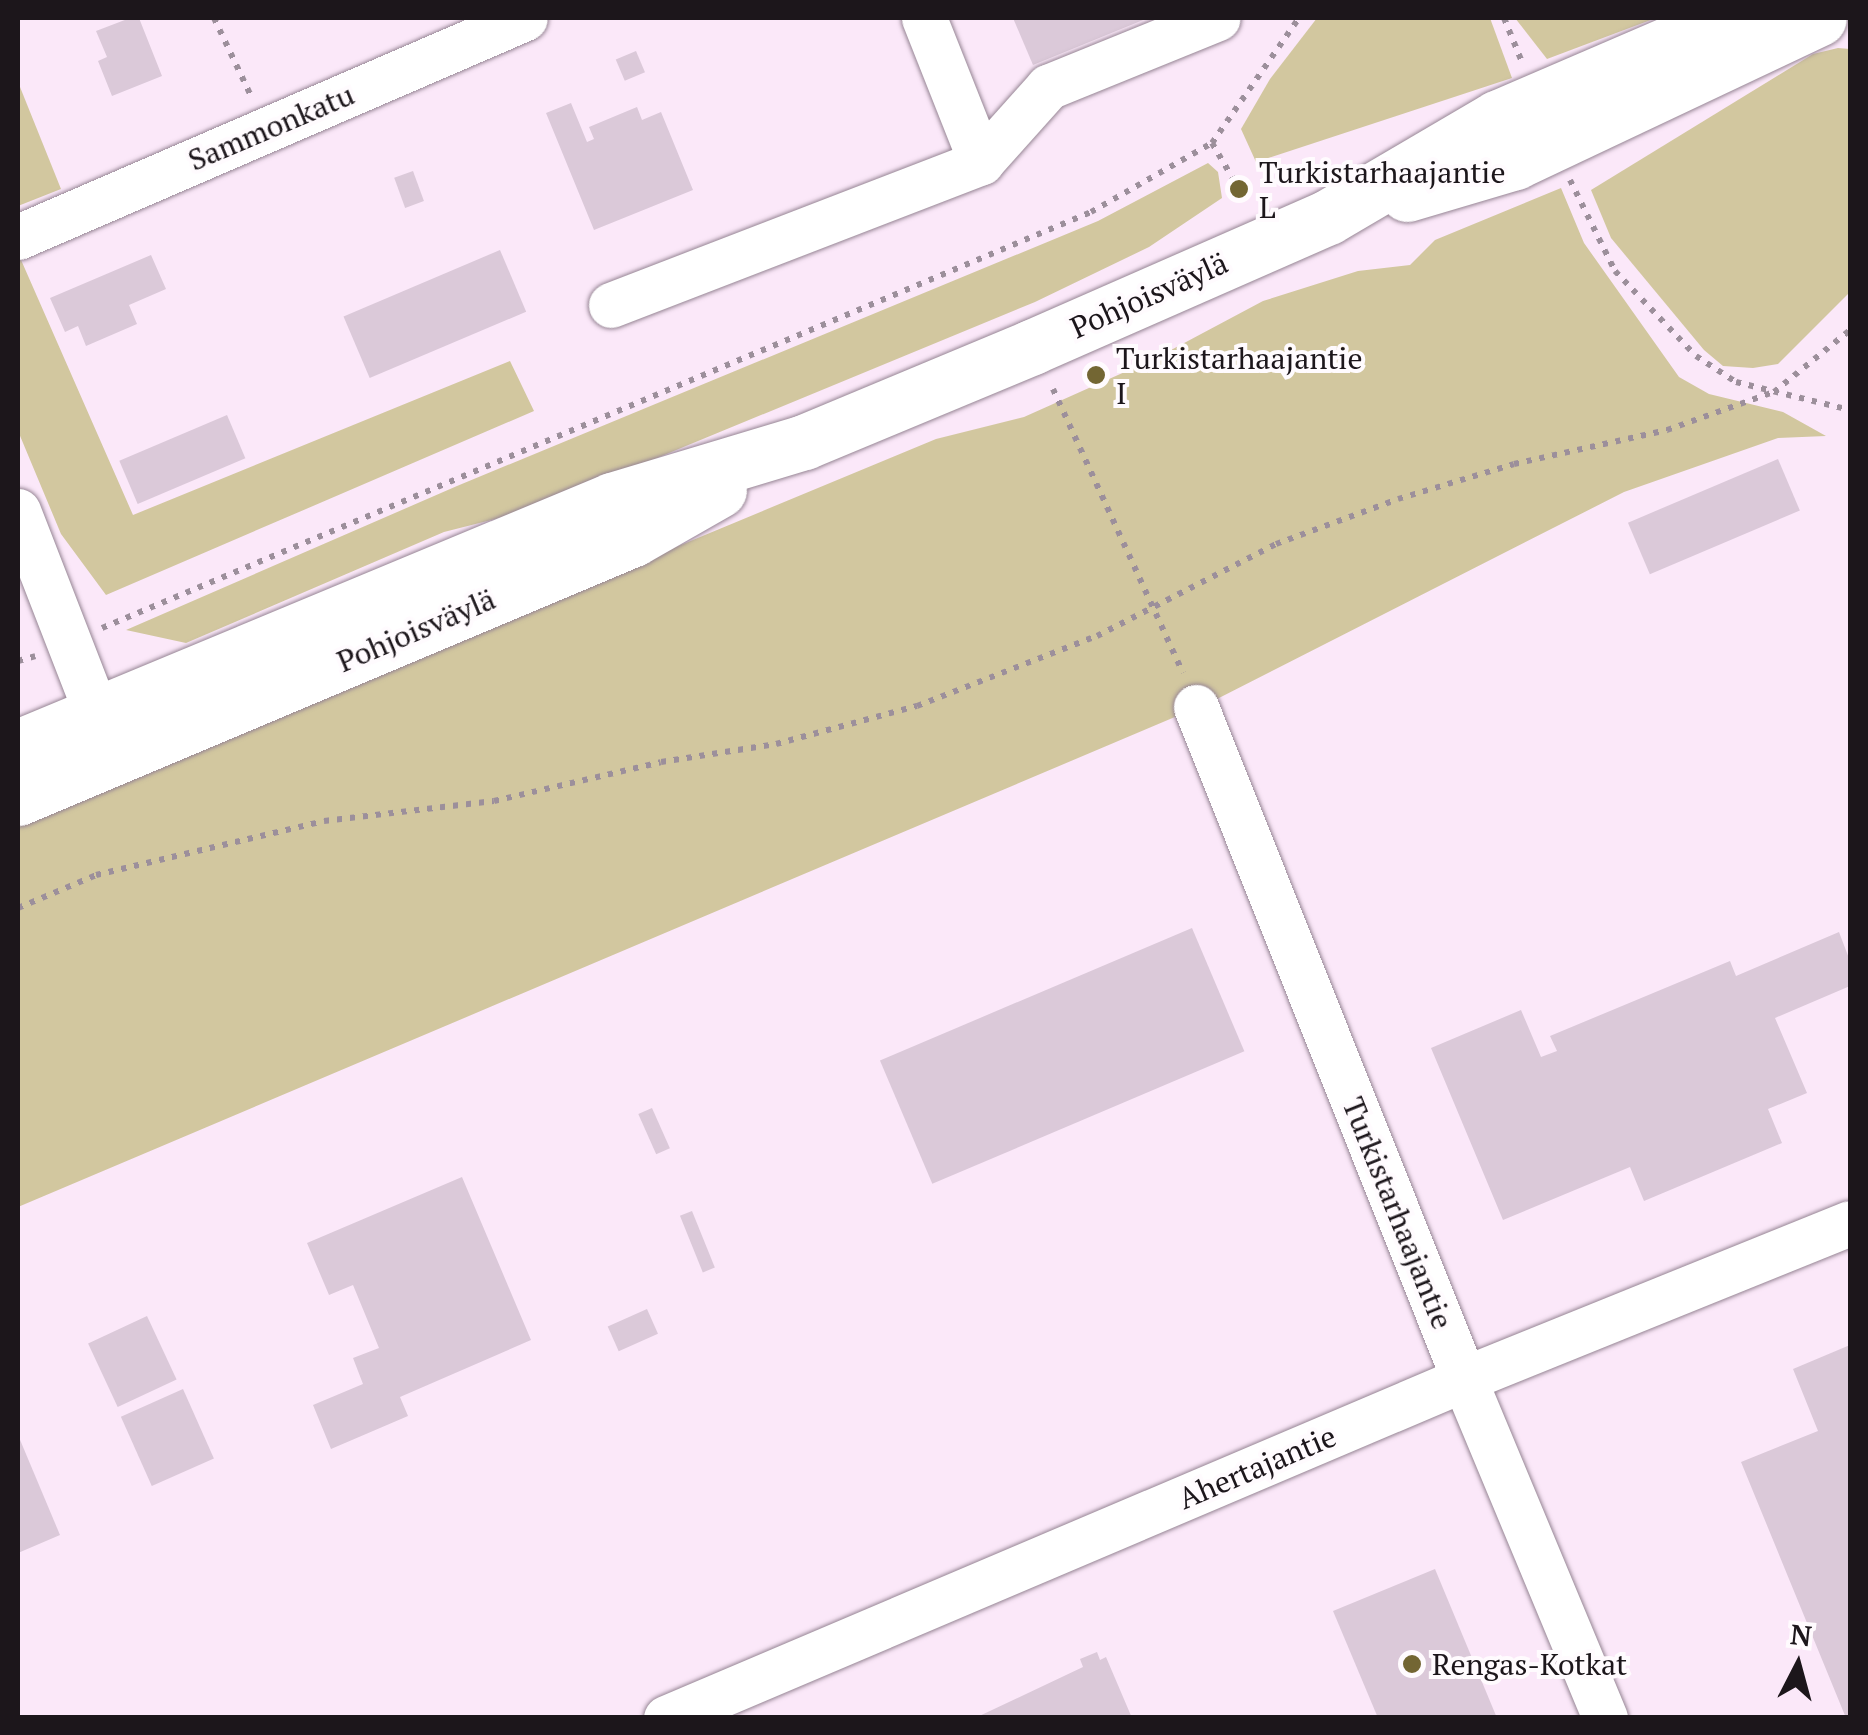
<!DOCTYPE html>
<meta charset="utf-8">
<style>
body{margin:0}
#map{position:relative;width:1868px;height:1735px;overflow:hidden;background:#fbe8f9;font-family:"PT Serif",serif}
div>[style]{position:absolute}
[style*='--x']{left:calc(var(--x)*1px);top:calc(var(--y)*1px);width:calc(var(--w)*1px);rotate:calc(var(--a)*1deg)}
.green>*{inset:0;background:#d2c79f}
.building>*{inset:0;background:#dbc9d9;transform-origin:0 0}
.path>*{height:6px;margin-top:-3px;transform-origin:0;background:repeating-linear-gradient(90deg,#9c8f9b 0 5px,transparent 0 13px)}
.roads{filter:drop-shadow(0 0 2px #968594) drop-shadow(0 0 2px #968594)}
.minor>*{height:45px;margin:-22.5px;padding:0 22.5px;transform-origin:22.5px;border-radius:22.5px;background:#fff}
.major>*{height:55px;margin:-27.5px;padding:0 27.5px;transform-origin:27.5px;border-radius:27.5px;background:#fff}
.dots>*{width:28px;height:28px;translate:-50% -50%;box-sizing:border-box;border:5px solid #fffbfe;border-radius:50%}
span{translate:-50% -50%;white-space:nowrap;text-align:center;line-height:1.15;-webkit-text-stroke:8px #fffbfe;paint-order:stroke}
.street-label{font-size:30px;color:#1c161b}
.poi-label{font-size:30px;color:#1c161b}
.left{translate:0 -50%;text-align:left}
.frame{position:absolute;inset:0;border:20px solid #1c161b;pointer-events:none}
.north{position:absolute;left:1748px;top:1615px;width:100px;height:100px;-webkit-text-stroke:8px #fffbfe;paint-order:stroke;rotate:6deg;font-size:28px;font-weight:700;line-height:40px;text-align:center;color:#1c161b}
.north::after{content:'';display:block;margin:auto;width:35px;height:45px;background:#1c161b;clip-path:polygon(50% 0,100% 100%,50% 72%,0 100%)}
</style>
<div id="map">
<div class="green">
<div style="clip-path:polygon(1317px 18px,1490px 18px,1512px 78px,1256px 162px,1241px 129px,1270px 79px)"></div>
<div style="clip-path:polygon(1515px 18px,1656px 18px,1547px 59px)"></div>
<div style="clip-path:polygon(1838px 48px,1850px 49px,1850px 292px,1778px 364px,1753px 368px,1723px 366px,1704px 350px,1611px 238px,1591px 190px,1813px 54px)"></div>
<div style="clip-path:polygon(18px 82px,61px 189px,18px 206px)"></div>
<div style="clip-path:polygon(1208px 163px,1218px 172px,1222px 198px,1149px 247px,1035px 302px,531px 510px,444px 532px,186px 643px,126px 630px,457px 486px,1098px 221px)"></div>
<div style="clip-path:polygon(1561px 188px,1584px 243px,1679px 377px,1709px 394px,1783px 412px,1826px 436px,1778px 438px,1624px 492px,1215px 700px,18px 1207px,18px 820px,936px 439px,1024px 417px,1156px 358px,1263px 301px,1358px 271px,1410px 265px,1435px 240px)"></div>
<div style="clip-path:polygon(18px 253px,133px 515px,510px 361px,534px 411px,106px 595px,61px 534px,18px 431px)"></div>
</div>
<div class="building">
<div style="clip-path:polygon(130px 18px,139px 18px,162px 76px,112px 96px,98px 61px,107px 57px,96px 31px)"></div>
<div style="clip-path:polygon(1013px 18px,1148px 18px,1033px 65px)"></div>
<div style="left:636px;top:51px;width:23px;height:22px;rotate:67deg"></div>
<div style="clip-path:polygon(571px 103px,587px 142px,594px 139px,589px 127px,637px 107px,642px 120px,661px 112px,693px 190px,594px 230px,546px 113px)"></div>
<div style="left:413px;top:171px;width:32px;height:20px;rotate:70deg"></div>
<div style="left:500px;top:250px;width:67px;height:170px;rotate:67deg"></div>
<div style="clip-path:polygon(151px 255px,166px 289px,129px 305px,137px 324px,86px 346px,78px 326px,65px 332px,50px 298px)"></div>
<div style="left:227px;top:415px;width:47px;height:117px;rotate:67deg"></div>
<div style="left:1778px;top:459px;width:56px;height:163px;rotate:67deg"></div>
<div style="left:1192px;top:928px;width:134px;height:339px;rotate:67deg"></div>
<div style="clip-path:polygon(1839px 932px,1850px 961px,1850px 986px,1775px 1018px,1807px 1093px,1768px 1109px,1782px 1143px,1644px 1201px,1630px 1167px,1503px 1220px,1431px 1048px,1521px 1010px,1541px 1057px,1557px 1051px,1550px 1036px,1730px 961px,1736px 976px)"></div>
<div style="left:652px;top:1108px;width:44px;height:15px;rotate:66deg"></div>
<div style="clip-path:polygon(462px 1177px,531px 1340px,400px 1397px,408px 1416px,331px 1449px,313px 1405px,363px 1384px,353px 1358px,379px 1348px,353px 1285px,329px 1295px,307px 1243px)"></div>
<div style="left:692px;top:1211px;width:61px;height:13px;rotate:68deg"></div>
<div style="left:647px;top:1309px;width:27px;height:43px;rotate:66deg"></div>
<div style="left:147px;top:1316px;width:70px;height:65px;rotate:65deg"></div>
<div style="clip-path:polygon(1850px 1345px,1850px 1718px,1846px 1718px,1741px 1462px,1818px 1431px,1793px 1369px)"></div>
<div style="left:183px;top:1389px;width:76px;height:68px;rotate:66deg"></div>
<div style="clip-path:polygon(18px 1435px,60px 1535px,18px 1553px)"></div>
<div style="clip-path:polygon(1435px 1569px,1497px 1718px,1378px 1718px,1333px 1611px)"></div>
<div style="clip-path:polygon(1097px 1652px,1100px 1660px,1106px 1657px,1132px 1718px,975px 1718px,1083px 1667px,1080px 1659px)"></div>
</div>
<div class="path">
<div style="--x:214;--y:18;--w:86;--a:64.6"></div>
<div style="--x:1504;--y:18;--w:48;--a:67.8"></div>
<div style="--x:1212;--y:143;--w:53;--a:59.6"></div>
<div style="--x:1570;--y:180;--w:102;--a:63.7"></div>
<div style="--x:1615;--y:271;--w:117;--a:46.4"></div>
<div style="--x:1696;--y:356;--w:48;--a:33"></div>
<div style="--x:1736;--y:382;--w:117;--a:13.8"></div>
<div style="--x:1053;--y:389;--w:312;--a:65.4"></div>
<div style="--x:102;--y:628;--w:1073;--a:-22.81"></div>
<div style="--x:1091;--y:212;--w:139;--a:-29.7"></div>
<div style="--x:1212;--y:143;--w:152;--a:-55.2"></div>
<div style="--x:18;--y:661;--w:18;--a:-16"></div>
<div style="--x:18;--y:908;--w:85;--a:-22.9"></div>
<div style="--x:96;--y:875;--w:234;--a:-13.3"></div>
<div style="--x:324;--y:821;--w:171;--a:-6.7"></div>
<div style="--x:494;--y:801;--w:171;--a:-13.1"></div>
<div style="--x:661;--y:762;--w:116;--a:-8.9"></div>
<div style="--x:776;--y:744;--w:146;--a:-15.1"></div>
<div style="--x:917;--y:706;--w:193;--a:-21.3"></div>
<div style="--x:1097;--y:636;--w:201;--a:-27.2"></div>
<div style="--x:1276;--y:544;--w:130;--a:-20.2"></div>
<div style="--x:1398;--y:499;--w:121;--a:-16.8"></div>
<div style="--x:1514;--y:464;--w:157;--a:-12.5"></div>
<div style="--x:1667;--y:430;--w:114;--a:-19.6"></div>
<div style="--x:1774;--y:392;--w:98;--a:-39.2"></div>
</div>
<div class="roads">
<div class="minor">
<div style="--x:981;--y:162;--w:101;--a:-48.2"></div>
<div style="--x:1048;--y:87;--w:183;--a:-22.1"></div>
<div style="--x:18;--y:237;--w:552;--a:-23.36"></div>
<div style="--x:611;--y:305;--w:397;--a:-21.1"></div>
<div style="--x:981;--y:162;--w:155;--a:-111.6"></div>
<div style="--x:18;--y:511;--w:252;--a:68.8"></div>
<div style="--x:1196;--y:707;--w:723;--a:68.26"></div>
<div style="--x:1464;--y:1379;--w:367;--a:67.4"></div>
<div style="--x:666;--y:1718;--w:867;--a:-23.02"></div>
<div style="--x:1464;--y:1379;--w:416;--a:-22"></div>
</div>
<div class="major">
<div style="--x:1407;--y:194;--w:113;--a:-16.5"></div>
<div style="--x:1515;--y:162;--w:336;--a:-25.3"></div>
<div style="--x:18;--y:747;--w:643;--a:-22.58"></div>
<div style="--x:612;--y:500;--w:201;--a:-16.8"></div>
<div style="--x:804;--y:442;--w:247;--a:-22.6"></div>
<div style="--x:1032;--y:347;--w:323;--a:-23.7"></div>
<div style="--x:1328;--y:217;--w:196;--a:-30.4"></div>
<div style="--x:1497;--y:118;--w:253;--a:-23.3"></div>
<div style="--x:18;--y:798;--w:667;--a:-22.84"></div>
<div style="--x:633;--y:539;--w:99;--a:-29.7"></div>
</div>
</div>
<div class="dots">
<div style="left:1239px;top:189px;background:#736633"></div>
<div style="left:1096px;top:375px;background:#736633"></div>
<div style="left:1412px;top:1664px;background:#736633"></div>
</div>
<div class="street-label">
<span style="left:271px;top:127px;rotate:-23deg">Sammonkatu</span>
<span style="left:1149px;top:295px;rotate:-24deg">Pohjoisväylä</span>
<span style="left:416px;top:630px;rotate:-23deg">Pohjoisväylä</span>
<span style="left:1398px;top:1213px;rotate:68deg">Turkistarhaajantie</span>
<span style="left:1257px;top:1467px;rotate:-23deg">Ahertajantie</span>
</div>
<div class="poi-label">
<span class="left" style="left:1259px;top:189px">Turkistarhaajantie<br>L</span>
<span class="left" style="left:1116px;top:375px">Turkistarhaajantie<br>I</span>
<span class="left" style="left:1432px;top:1664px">Rengas-Kotkat</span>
</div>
<div class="frame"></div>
<div class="north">N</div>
</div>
